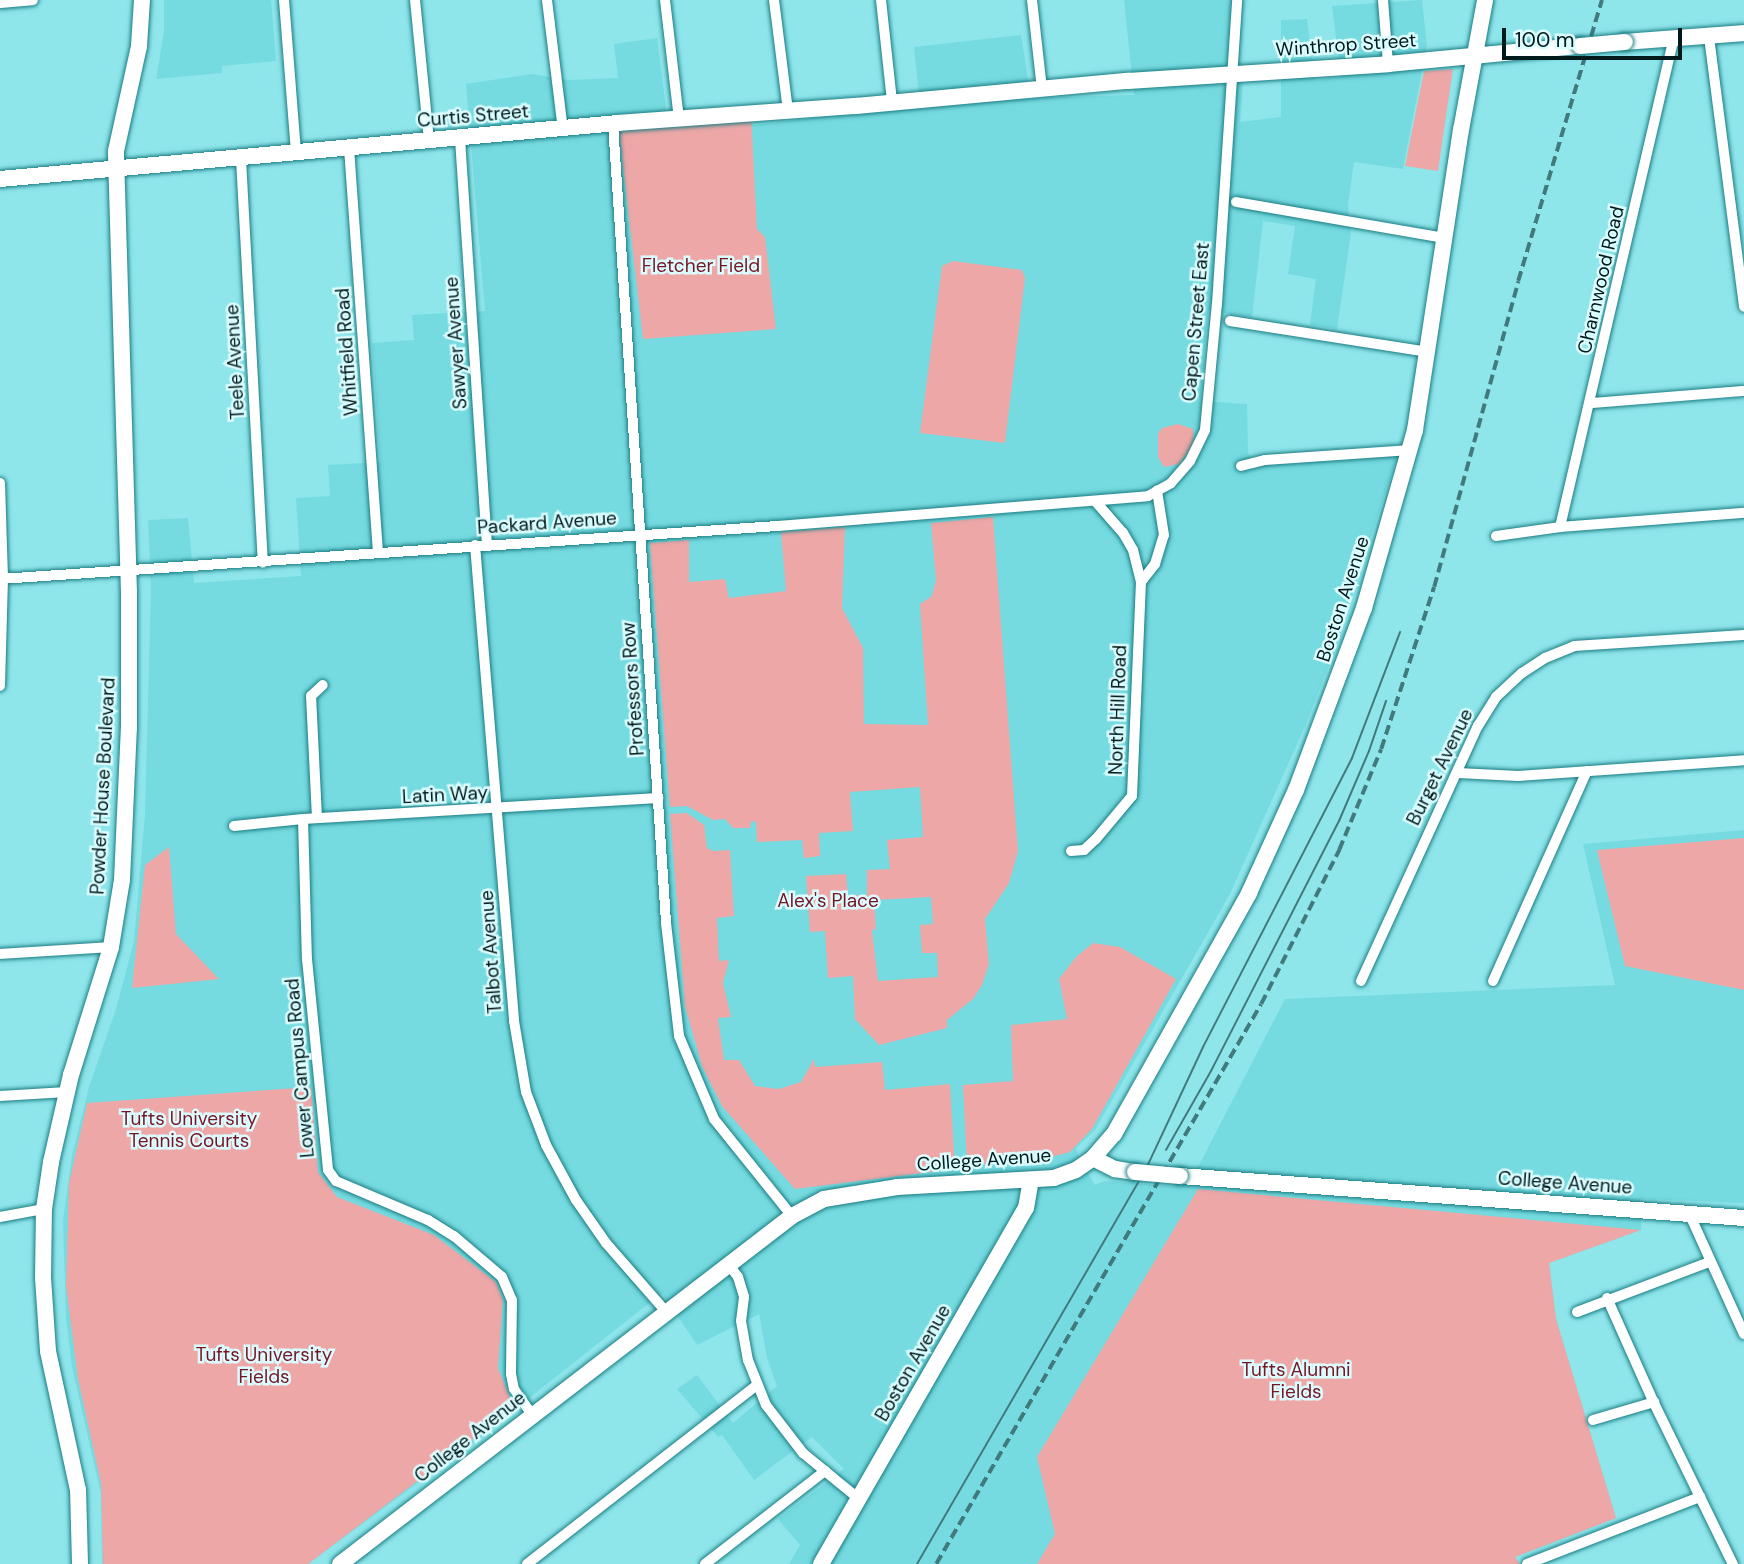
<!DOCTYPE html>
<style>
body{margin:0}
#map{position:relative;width:1744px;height:1564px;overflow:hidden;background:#8ee6eb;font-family:"DM Sans",sans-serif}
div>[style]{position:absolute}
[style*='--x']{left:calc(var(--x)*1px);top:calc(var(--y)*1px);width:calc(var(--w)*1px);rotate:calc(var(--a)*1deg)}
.built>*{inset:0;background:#75dbe0}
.green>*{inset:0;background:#eda7a6}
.roads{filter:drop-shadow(0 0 2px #1a7d82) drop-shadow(0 0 2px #1a7d82)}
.street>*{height:10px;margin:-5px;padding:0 5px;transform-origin:5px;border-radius:5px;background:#fff}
.secondary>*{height:16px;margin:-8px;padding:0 8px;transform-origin:8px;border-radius:8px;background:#fff}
.tram>*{height:2px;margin:-1px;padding:0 1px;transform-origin:1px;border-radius:1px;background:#42797c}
.rail>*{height:3.5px;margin-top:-1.75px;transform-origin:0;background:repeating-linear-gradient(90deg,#42797c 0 10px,transparent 0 15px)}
.bridges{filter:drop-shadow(0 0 2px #1a7d82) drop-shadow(0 0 2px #1a7d82)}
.secondary-bridge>*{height:16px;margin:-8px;padding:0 8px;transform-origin:8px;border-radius:8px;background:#fff}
span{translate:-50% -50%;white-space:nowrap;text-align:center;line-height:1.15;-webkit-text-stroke:5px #dcfdff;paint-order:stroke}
.street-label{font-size:19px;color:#001a1c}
.park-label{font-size:19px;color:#791422}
.scale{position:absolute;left:1502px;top:28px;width:180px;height:32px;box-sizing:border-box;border:4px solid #001a1c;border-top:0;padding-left:9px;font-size:21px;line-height:24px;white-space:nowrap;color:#001a1c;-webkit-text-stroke:5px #dcfdff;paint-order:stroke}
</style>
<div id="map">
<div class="built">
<div style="clip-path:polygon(164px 0,271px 0,276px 61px,222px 66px,222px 73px,156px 79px,164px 32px)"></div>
<div style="clip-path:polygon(1124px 0,1236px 0,1231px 82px,1243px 82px,1240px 122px,1281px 117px,1281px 20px,1307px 19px,1315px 80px,1341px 77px,1332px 6px,1422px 0,1427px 46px,1403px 169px,1354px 162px,1348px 205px,1351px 233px,1337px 329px,1310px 325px,1316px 279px,1288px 274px,1295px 226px,1263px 221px,1252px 317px,1208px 311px,1201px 401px,1247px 404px,1248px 452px,1252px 464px,1398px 453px,1333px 655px,1306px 724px,1230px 894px,1095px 1130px,1076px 1148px,1079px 1158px,1095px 1185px,1105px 1181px,1181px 1187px,1199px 1165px,1285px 999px,1615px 985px,1583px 844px,1744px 830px,1744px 1203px,1641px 1199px,1641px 1230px,1549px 1263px,1556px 1319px,1616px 1518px,1515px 1557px,1520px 1564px,789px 1564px,800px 1545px,778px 1519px,844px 1469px,812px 1437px,754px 1480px,722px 1435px,718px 1437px,677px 1389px,697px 1375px,733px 1423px,777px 1386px,767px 1358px,759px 1314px,697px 1345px,662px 1293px,476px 1440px,308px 1564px,102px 1564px,101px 1494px,72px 1367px,66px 1319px,63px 1221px,72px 1155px,89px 1087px,116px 1009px,134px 941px,145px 814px,151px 590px,148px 520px,188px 518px,194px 583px,301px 576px,296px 498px,330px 496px,328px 465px,380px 462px,372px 343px,414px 340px,412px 315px,485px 311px,466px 84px,532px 74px,568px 80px,618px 78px,614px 44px,657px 38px,669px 132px,744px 126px,920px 106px,914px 47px,1021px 35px,1031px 98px,1134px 95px)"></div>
</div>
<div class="green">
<div style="clip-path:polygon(1453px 69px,1438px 171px,1405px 166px,1424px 71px)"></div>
<div style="clip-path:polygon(751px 113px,757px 229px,765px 237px,776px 329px,643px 339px,618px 123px)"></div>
<div style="clip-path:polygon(953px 261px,1022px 270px,1025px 278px,1005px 443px,920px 433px,942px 266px)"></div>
<div style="clip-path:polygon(1178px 424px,1193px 429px,1194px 445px,1179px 464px,1164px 467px,1158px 457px,1158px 434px,1162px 428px)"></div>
<div style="clip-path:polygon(evenodd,993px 517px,1018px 851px,1009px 883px,985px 919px,989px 964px,982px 985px,973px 999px,947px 1020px,947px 1028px,879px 1045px,855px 1019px,853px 976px,828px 978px,825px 931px,810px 932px,806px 876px,846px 874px,848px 895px,867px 895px,867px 870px,890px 869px,887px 840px,923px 837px,920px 787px,850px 792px,853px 831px,819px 833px,820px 856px,804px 858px,802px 840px,757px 842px,756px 821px,751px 822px,750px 828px,733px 828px,725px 819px,713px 820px,687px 806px,670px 807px,650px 543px,689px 540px,689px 582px,725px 579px,729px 598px,786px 591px,781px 532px,845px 527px,842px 608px,863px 648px,864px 724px,928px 725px,920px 604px,932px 596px,936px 580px,931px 523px,993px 517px,931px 897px,933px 924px,920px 925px,922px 953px,937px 953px,938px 977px,878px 981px,872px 930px,876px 929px,874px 900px,931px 897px)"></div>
<div style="clip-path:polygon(687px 813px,704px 825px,707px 848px,713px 851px,730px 850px,734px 916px,717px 918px,719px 961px,729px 960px,723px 983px,731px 1017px,718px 1018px,724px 1060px,739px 1060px,755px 1086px,779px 1089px,801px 1082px,814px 1059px,815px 1067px,882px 1062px,885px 1090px,950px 1084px,955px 1169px,795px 1189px,722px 1106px,702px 1066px,685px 1006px,670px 814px)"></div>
<div style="clip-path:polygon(1744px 838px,1744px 990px,1625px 966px,1597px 850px)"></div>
<div style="clip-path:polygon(169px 847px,176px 934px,219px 979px,132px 988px,145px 865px)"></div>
<div style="clip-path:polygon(1093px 943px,1120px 947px,1176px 979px,1092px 1129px,1070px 1152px,1035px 1161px,967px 1165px,963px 1085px,1013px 1081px,1011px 1025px,1067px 1019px,1059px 979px,1076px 957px)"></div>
<div style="clip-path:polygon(311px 1087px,318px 1172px,337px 1197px,434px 1235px,496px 1282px,503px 1300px,498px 1368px,514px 1408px,308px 1564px,103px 1564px,101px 1484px,78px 1379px,66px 1286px,69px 1183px,87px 1103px)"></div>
<div style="clip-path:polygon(1198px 1189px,1641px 1230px,1549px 1263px,1556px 1319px,1616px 1518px,1515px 1557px,1520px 1564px,1037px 1564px,1055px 1534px,1037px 1457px)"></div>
</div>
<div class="roads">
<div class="street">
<div style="--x:284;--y:0;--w:153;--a:85.5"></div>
<div style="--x:415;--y:0;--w:141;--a:84.3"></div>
<div style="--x:547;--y:0;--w:131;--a:83"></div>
<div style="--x:665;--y:0;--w:120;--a:83.3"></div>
<div style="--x:774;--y:0;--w:112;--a:82.8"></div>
<div style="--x:881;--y:0;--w:103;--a:83.8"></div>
<div style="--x:1032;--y:0;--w:90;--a:83.6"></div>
<div style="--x:1383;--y:0;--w:64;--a:85.5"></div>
<div style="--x:0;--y:3;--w:33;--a:-5"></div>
<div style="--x:1709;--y:37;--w:272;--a:82.6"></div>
<div style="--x:613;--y:124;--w:801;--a:86.2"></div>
<div style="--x:666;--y:923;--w:114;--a:83.4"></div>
<div style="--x:679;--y:1036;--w:90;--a:67.1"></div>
<div style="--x:714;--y:1119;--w:124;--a:51.2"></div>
<div style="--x:460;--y:139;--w:406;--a:86.2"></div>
<div style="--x:349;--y:148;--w:406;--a:85.9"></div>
<div style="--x:241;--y:159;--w:404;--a:86.9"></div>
<div style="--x:1236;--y:202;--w:211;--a:9.8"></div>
<div style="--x:1230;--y:321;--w:199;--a:8.9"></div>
<div style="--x:1591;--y:403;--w:153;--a:-4.5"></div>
<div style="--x:1241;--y:466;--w:25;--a:-14"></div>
<div style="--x:1265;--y:460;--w:146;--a:-3.9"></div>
<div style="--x:0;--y:483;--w:95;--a:88.2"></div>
<div style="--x:3;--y:578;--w:108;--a:91.6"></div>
<div style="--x:1560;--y:527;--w:500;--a:-76.9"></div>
<div style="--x:1496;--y:536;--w:65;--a:-8"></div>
<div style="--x:1560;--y:527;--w:185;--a:-4.4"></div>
<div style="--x:475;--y:545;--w:478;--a:85.3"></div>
<div style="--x:514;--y:1021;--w:72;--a:80.4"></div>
<div style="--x:526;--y:1092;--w:57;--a:69.3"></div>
<div style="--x:546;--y:1145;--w:63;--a:61.4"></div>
<div style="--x:576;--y:1200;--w:52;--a:55.1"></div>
<div style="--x:606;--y:1243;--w:93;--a:48.9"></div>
<div style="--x:0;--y:579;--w:780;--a:-3.9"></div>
<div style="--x:778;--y:526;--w:371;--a:-4.6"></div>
<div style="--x:1148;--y:496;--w:26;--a:-29"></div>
<div style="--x:1171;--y:483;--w:29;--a:-49"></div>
<div style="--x:1190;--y:461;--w:34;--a:-64"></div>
<div style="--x:1205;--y:430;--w:127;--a:-84.6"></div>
<div style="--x:1217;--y:304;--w:305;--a:-86.2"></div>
<div style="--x:1141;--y:582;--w:23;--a:-52"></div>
<div style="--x:1155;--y:564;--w:30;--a:-73"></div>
<div style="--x:1164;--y:535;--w:45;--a:-99"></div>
<div style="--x:1458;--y:773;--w:60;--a:2.9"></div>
<div style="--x:1518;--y:776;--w:227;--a:-4"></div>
<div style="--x:317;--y:818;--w:122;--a:-92.8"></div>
<div style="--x:311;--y:696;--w:16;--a:-43"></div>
<div style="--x:303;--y:819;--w:140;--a:88.4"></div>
<div style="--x:307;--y:959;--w:212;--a:84.3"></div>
<div style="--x:328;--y:1170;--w:14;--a:54"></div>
<div style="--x:336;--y:1181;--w:100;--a:23"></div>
<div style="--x:428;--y:1220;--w:31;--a:32"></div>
<div style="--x:454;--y:1236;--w:63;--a:40.5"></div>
<div style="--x:502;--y:1277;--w:25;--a:67"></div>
<div style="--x:512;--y:1300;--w:74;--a:90.8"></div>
<div style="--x:511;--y:1374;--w:15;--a:79"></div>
<div style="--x:514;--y:1389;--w:32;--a:55"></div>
<div style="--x:234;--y:826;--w:69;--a:-5.8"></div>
<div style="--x:303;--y:819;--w:356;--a:-3.4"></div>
<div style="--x:1071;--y:851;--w:13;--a:-4"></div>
<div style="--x:1084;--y:850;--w:16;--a:-43"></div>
<div style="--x:1096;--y:839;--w:56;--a:-50.1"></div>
<div style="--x:1132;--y:796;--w:214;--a:-87.6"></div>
<div style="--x:1141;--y:582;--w:33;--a:-104"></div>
<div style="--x:1133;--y:550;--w:20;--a:-120"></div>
<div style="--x:1123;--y:533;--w:41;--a:-131.1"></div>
<div style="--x:0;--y:954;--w:111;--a:-3.6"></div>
<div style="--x:1361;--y:981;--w:281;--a:-65.4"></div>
<div style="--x:1478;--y:726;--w:34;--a:-58"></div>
<div style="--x:1496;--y:697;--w:35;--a:-43"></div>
<div style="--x:1522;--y:673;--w:27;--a:-33"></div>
<div style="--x:1545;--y:658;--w:31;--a:-22"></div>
<div style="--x:1574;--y:646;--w:170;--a:-3.7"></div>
<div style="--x:1493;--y:981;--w:230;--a:-65.9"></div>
<div style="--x:0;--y:1096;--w:67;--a:-3.4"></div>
<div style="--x:1689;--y:1213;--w:133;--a:65.6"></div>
<div style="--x:0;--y:1217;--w:45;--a:-10.3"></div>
<div style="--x:729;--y:1265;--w:15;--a:53"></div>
<div style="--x:738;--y:1277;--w:21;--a:73"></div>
<div style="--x:744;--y:1297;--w:24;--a:97"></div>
<div style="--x:741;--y:1321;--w:40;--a:80"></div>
<div style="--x:748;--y:1360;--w:48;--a:68.2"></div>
<div style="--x:766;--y:1405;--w:61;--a:52.4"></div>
<div style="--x:803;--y:1453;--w:72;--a:39.4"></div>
<div style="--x:1607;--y:1298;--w:113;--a:65.9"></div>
<div style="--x:1653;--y:1401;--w:182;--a:63.9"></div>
<div style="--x:1577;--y:1312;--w:141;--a:-20.7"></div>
<div style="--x:1593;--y:1420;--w:64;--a:-16.4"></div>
<div style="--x:527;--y:1564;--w:290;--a:-37.9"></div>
<div style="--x:705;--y:1564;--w:152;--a:-37.8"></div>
<div style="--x:1527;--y:1564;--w:186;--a:-21.2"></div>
</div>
<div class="secondary">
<div style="--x:1625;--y:42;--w:119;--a:-4.3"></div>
<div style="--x:0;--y:179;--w:621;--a:-5.18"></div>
<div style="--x:618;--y:123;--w:239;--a:-4.1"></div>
<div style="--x:856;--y:106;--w:273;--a:-5.3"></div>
<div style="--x:1128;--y:81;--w:261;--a:-3.7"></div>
<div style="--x:1388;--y:64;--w:193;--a:-5.4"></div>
<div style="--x:1093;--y:1158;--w:25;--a:27"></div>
<div style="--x:1115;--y:1169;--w:20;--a:9"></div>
<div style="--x:1180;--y:1176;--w:566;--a:4.26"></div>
<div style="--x:80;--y:1564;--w:74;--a:-91.5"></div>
<div style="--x:78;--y:1490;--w:142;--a:-102.2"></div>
<div style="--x:48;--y:1351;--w:73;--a:-93.9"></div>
<div style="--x:43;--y:1278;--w:69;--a:-89.2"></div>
<div style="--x:44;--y:1209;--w:48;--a:-81.5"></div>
<div style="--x:51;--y:1162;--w:89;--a:-77.1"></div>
<div style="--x:71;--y:1075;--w:134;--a:-72.6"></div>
<div style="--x:111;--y:947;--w:68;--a:-80.7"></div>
<div style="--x:122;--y:880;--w:152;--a:-87.4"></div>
<div style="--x:129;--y:728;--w:135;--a:-90"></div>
<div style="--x:129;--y:593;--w:442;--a:-91.7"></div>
<div style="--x:116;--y:151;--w:107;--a:-77.6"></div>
<div style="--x:139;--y:46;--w:46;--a:-86.3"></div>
<div style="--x:340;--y:1564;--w:570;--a:-37.59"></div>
<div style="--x:792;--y:1216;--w:36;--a:-28"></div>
<div style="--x:824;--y:1199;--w:74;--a:-9.3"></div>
<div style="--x:897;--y:1187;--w:157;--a:-3.3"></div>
<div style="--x:1054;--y:1178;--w:23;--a:-20"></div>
<div style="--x:1076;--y:1170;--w:21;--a:-35"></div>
<div style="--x:1093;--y:1158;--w:32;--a:-49"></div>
<div style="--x:1114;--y:1134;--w:276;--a:-60.7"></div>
<div style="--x:1249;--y:893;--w:113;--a:-65.5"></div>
<div style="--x:1296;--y:790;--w:194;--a:-69.5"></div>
<div style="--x:1364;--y:608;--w:185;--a:-74"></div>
<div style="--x:1415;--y:430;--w:304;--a:-81.3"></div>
<div style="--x:1461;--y:130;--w:132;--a:-79.5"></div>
<div style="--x:821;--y:1564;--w:411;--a:-60.1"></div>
<div style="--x:1026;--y:1208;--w:28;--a:-80"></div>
</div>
</div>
<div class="tram">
<div style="--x:1166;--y:1150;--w:91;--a:-60.3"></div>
<div style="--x:1211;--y:1071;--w:281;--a:-62.9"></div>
<div style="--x:1339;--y:821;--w:76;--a:-66.8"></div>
<div style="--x:1369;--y:751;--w:53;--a:-71.2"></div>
<div style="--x:917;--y:1564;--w:454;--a:-59.9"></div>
<div style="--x:1145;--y:1171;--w:137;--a:-64.9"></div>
<div style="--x:1203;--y:1047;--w:325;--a:-62.7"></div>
<div style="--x:1352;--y:758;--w:135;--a:-69.1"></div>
</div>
<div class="rail">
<div style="--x:936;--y:1564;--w:647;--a:-59.87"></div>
<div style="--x:1261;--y:1004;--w:173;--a:-63.1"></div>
<div style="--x:1339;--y:850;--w:109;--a:-67.4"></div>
<div style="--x:1381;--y:749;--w:170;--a:-71.9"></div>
<div style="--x:1434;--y:587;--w:317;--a:-74.6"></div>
<div style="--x:1518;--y:281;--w:293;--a:-73.4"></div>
</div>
<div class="bridges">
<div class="secondary-bridge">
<div style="--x:1580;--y:46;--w:45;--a:-5.1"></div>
<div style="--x:1135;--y:1172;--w:45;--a:5.1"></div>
</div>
</div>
<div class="street-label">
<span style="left:1346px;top:45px;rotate:-4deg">Winthrop Street</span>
<span style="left:473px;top:116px;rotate:-5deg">Curtis Street</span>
<span style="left:1601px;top:280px;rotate:-77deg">Charnwood Road</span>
<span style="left:1196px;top:322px;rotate:-85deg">Capen Street East</span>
<span style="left:456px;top:343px;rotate:-94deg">Sawyer Avenue</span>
<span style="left:347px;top:352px;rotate:-94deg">Whitfield Road</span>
<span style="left:235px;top:362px;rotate:-93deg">Teele Avenue</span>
<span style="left:547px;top:523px;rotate:-4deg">Packard Avenue</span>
<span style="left:1343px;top:599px;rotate:-72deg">Boston Avenue</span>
<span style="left:633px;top:689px;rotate:-94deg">Professors Row</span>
<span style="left:1118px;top:710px;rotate:-88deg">North Hill Road</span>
<span style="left:1440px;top:767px;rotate:-64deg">Burget Avenue</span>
<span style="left:103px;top:786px;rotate:-87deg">Powder House Boulevard</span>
<span style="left:445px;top:795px;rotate:-3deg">Latin Way</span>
<span style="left:491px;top:952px;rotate:-94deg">Talbot Avenue</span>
<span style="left:300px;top:1068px;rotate:-95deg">Lower Campus Road</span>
<span style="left:984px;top:1160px;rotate:-4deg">College Avenue</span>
<span style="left:1565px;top:1183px;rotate:4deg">College Avenue</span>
<span style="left:913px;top:1363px;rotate:-60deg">Boston Avenue</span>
<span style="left:470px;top:1437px;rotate:-38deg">College Avenue</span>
</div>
<div class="park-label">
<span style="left:701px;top:266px">Fletcher Field</span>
<span style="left:828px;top:901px">Alex's Place</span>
<span style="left:189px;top:1130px">Tufts University<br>Tennis Courts</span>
<span style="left:264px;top:1366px">Tufts University<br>Fields</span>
<span style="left:1296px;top:1381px">Tufts Alumni<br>Fields</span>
</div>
<div class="scale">100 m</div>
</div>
